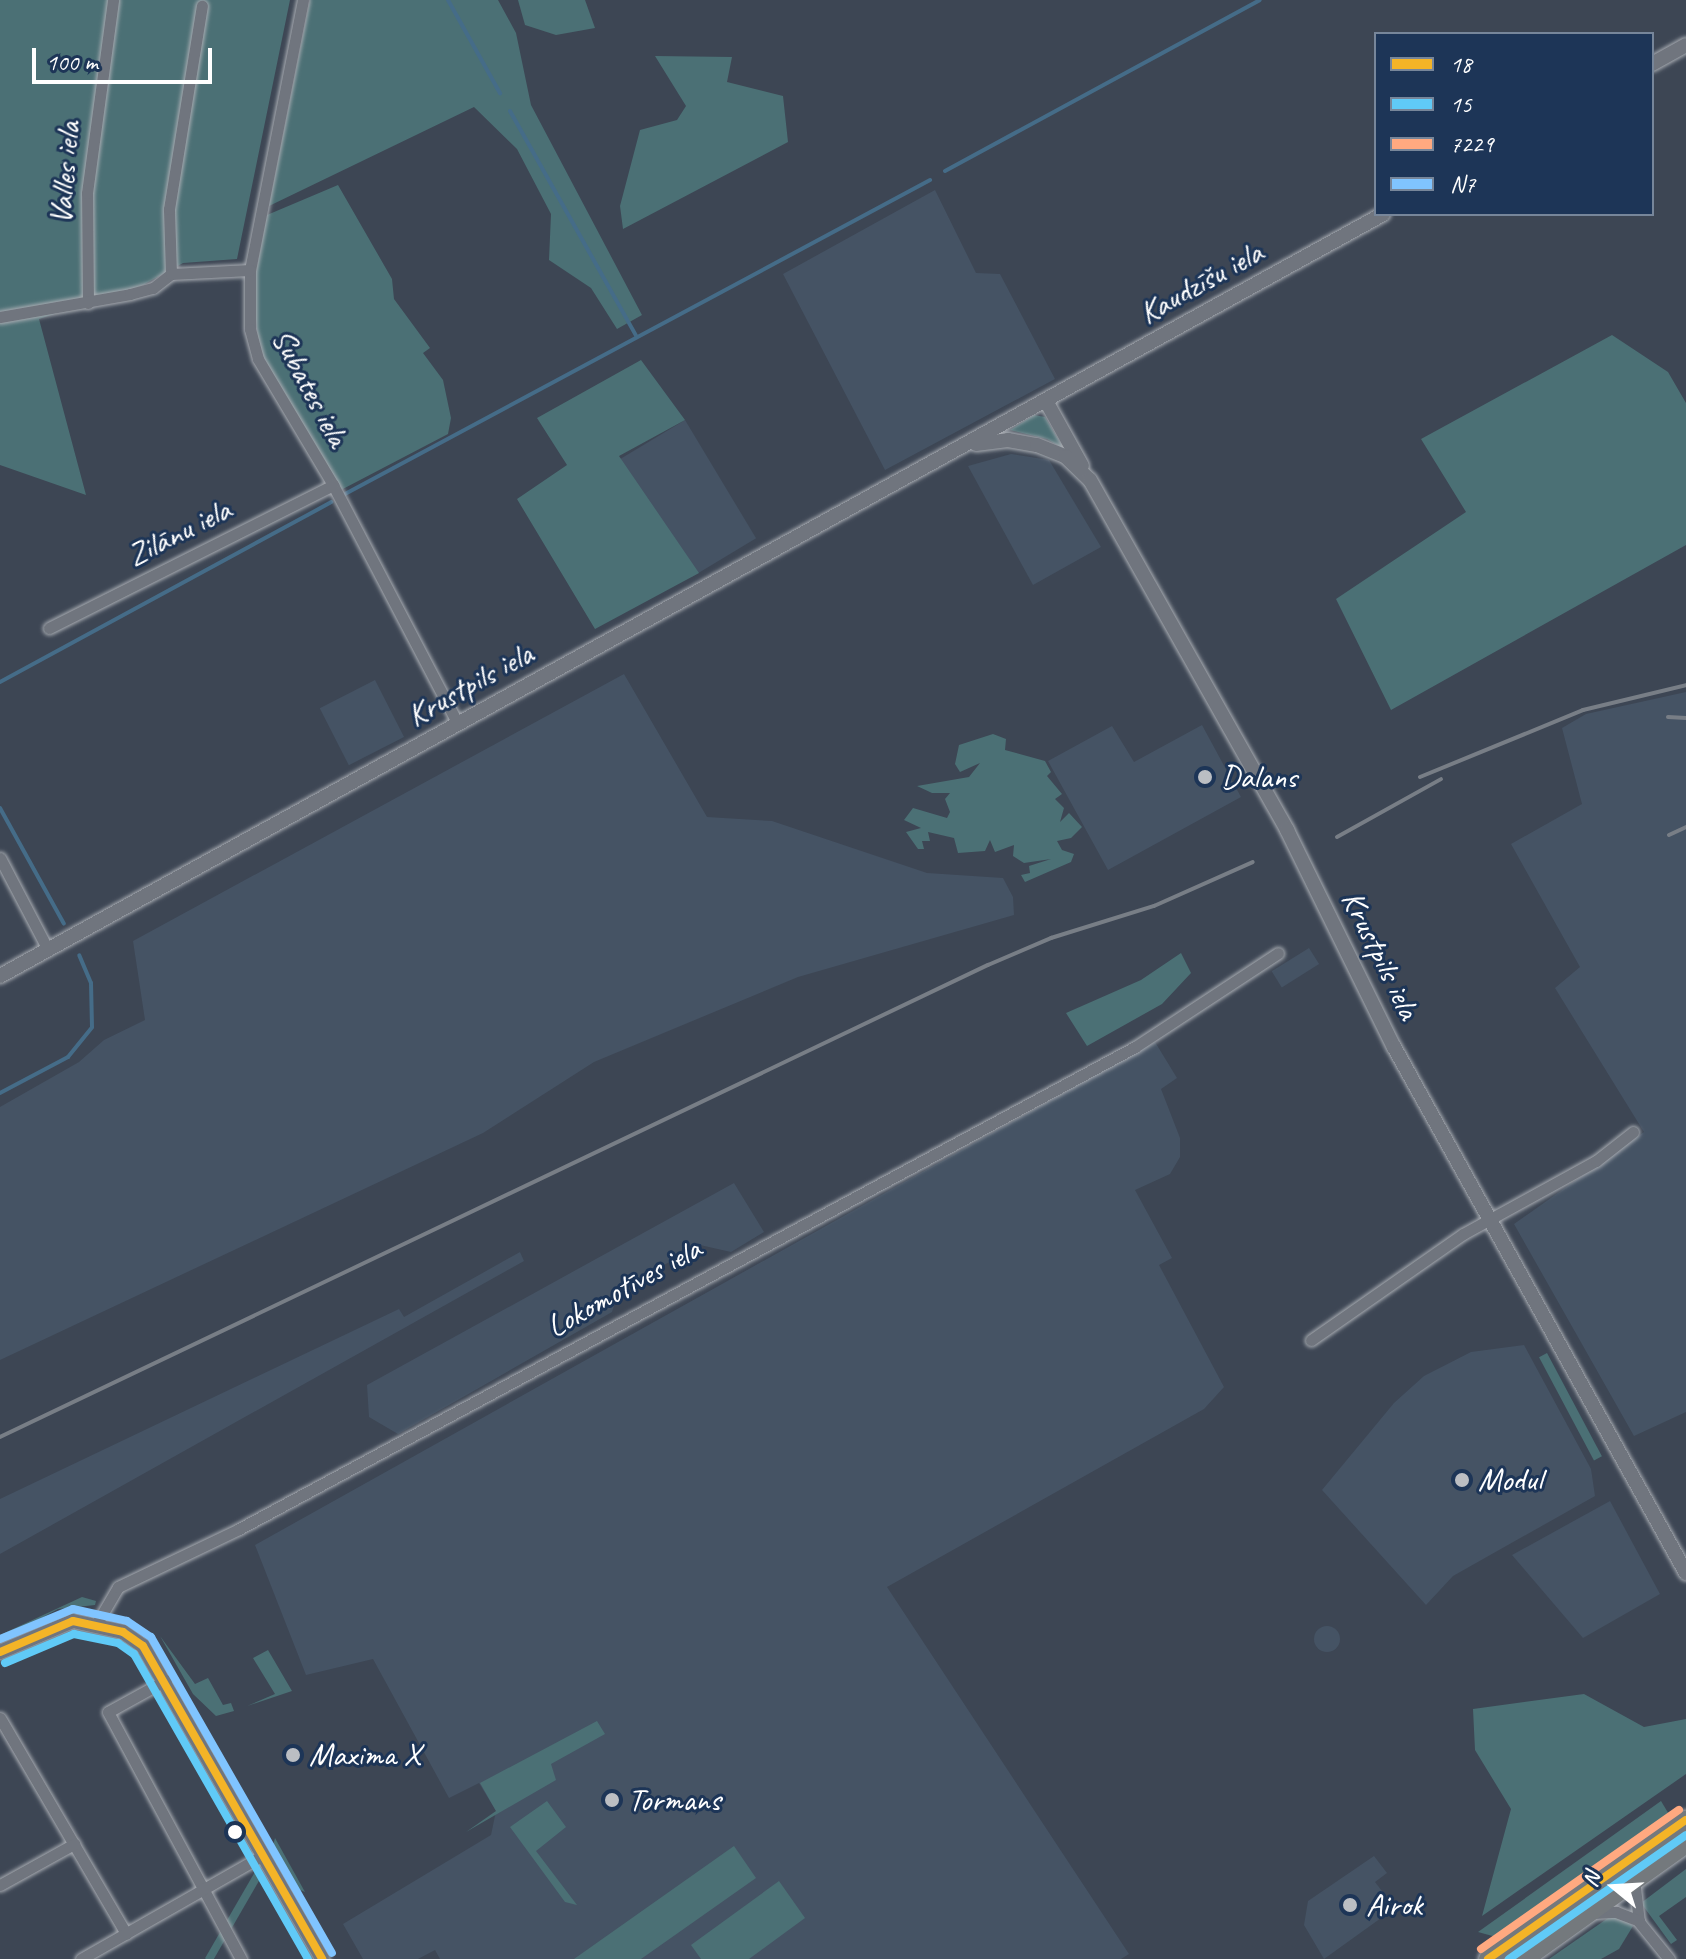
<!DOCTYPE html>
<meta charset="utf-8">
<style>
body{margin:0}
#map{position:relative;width:1686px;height:1959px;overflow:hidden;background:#3d4654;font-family:Caveat,sans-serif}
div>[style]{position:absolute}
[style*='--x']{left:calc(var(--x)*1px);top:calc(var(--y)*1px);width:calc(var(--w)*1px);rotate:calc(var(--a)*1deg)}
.built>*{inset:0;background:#455364;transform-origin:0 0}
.round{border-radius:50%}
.green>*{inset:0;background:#4b7075;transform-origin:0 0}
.stream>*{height:4px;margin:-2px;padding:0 2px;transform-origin:2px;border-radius:2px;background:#456c88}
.roads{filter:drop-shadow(0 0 2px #a8acb2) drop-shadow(0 0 2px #a8acb2)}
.minor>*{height:11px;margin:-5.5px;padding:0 5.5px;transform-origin:5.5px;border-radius:5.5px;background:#70757e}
.tertiary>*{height:14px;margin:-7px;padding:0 7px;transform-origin:7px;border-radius:7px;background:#70757e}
.trunk>*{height:18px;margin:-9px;padding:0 9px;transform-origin:9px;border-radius:9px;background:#74797d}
.rail>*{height:4px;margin:-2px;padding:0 2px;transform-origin:2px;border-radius:2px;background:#787e86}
.bus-1>*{height:8px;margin:-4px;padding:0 4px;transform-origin:4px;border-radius:4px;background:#f4b427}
.bus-2>*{height:8px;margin:-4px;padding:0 4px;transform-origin:4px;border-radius:4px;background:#60caf7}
.bus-3>*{height:8px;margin:-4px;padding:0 4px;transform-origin:4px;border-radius:4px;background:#ffa980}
.bus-4>*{height:8px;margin:-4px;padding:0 4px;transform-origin:4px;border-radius:4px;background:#80c4ff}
.dots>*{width:22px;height:22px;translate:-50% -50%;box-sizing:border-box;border:4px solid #1d3557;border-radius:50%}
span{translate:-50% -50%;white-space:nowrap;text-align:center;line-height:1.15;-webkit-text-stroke:6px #1d3557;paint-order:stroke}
.street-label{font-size:32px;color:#fff}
.poi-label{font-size:32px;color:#fff}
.left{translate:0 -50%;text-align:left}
.legend{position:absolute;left:1374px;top:32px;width:280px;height:184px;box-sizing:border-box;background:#1d3557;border:2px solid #77869a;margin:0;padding:10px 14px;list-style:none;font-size:24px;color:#fff}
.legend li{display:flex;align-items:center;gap:16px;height:40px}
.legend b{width:40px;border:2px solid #77869a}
.north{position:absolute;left:1574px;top:1847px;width:80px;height:80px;-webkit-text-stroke:6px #1d3557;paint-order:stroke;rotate:288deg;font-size:22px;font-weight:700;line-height:32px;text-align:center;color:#fff}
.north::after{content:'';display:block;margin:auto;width:28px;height:36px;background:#fff;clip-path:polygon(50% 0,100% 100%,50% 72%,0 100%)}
.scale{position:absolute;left:32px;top:48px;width:180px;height:36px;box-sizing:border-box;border:4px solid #fff;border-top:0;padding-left:10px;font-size:24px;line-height:28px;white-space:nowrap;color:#fff;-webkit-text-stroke:6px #1d3557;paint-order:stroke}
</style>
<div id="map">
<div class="built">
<div style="clip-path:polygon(935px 190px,976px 273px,1000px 274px,1055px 379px,885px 470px,783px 274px)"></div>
<div style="left:685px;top:420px;width:138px;height:76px;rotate:59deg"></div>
<div style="clip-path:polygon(1011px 454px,1049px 460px,1101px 547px,1033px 585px,968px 466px)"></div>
<div style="clip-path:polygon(624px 674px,707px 817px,772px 821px,927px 873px,1003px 878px,1013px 897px,1014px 915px,798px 977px,594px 1062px,483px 1133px,0 1360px,0 1107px,79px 1062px,104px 1040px,145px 1020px,133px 941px)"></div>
<div style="left:375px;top:680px;width:64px;height:62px;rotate:63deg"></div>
<div style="clip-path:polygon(1686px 692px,1686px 1412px,1634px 1436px,1514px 1224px,1644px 1132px,1555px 988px,1580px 967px,1511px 844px,1582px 804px,1562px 728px,1586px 714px)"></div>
<div style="clip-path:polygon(1202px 725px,1241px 797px,1108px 870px,1048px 761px,1112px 726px,1134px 762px)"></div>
<div style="left:1309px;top:948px;width:19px;height:44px;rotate:58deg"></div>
<div style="clip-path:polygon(1155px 1042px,1177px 1078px,1161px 1089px,1180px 1138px,1180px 1157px,1170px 1174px,1135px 1190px,1172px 1258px,1159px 1265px,1224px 1387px,1204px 1409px,887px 1587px,1129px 1954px,1121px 1959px,440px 1959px,435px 1950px,418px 1959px,363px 1959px,343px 1924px,491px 1835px,496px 1811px,479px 1783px,449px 1798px,373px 1659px,306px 1675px,255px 1545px)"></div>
<div style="clip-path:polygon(734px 1183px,764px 1232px,731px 1252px,700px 1245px,619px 1290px,612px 1312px,398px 1434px,369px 1417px,367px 1385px)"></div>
<div style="clip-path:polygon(520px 1252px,524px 1261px,0 1554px,0 1499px,399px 1309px,404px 1317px)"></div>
<div style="clip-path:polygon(1524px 1345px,1591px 1469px,1595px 1496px,1453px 1576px,1426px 1605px,1322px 1490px,1394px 1403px,1424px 1376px,1471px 1352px)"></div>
<div style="clip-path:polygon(1610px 1501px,1660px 1594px,1583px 1638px,1512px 1555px)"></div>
<div class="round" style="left:1314px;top:1626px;width:26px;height:26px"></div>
<div style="clip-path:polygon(1374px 1856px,1387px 1873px,1375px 1882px,1395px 1908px,1324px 1959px,1304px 1925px,1308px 1901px)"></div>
</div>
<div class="green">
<div style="clip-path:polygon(0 0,290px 0,237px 259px,183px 263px,143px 285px,39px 319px,86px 495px,0 465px)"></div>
<div style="clip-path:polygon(310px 0,498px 0,516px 33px,531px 105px,642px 315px,617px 329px,591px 288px,549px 260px,551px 214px,517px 149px,474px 107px,269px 206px)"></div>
<div style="clip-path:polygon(518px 0,585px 0,595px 28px,556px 35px,525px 25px)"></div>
<div style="clip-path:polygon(655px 56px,732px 57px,727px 82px,783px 96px,788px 142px,623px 229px,620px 206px,640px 130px,677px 120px,686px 106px)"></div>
<div style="clip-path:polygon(338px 185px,392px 279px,394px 299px,430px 348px,423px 353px,443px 380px,451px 418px,448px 434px,339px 491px,259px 349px,253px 289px,267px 215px)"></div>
<div style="clip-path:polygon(1612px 335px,1668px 372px,1686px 403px,1686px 545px,1391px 710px,1336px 599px,1466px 512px,1421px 439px)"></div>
<div style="clip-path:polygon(641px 360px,685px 420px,619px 456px,699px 573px,595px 629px,517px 499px,567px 465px,537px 418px)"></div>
<div style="clip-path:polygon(1034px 415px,1045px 417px,1064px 449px,1047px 439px,1010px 430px)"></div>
<div style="clip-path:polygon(993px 734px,1006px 739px,1005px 750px,1045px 761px,1051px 772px,1047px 776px,1062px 794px,1055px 799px,1064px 808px,1060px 822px,1069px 813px,1082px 827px,1071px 838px,1057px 841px,1062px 850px,1074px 854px,1071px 862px,1025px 882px,1021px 875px,1030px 873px,1029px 866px,1051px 859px,1024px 863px,1013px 856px,1014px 845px,995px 852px,990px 840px,985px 851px,958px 853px,954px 838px,928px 832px,930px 841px,922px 841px,924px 849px,918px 849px,906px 832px,921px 828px,904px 820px,913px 808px,947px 818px,950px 812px,945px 799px,950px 793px,932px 793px,917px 786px,969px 777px,980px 763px,960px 772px,955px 764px,959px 745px)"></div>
<div style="clip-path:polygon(1181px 953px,1191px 973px,1162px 1004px,1087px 1046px,1066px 1013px,1141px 980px)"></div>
<div style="left:1547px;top:1353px;width:117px;height:9px;rotate:62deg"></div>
<div style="clip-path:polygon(82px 1597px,96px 1601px,95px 1605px,58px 1609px,0 1640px,0 1635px)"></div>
<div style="clip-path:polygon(160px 1636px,195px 1684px,208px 1678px,223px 1705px,231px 1703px,234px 1711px,216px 1716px,193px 1694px)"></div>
<div style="clip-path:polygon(268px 1650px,292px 1691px,247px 1706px,275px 1694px,253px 1658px)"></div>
<div style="clip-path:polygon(1584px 1694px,1644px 1727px,1686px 1719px,1686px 1774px,1482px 1916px,1511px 1809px,1475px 1750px,1473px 1709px)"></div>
<div style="clip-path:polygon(597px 1721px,605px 1734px,551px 1764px,556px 1780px,466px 1832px,496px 1811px,480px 1783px)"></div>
<div style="clip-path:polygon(547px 1801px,566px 1827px,536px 1851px,577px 1905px,565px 1902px,510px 1827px)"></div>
<div style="clip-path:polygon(1661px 1801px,1670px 1816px,1632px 1848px,1496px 1937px,1478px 1932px)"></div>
<div style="clip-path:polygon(275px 1838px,305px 1892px,293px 1887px,272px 1850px)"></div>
<div style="clip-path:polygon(734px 1846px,756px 1878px,641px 1959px,574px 1959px)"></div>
<div style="clip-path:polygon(1686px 1869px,1686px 1897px,1659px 1916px,1677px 1940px,1671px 1944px,1641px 1903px)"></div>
<div style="left:256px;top:1870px;width:8px;height:102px;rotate:30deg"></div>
<div style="clip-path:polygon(779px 1881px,805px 1918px,749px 1959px,701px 1959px,691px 1945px)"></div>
<div style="clip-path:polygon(1608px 1918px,1623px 1918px,1633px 1926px,1619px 1949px,1601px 1959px,1549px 1959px)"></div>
</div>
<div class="stream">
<div style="--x:448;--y:0;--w:107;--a:60.8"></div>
<div style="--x:510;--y:111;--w:259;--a:60.7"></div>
<div style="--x:945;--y:171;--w:358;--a:-28.5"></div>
<div style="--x:345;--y:494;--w:664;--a:-28.22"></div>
<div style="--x:0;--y:682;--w:377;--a:-28.5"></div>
<div style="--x:0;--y:808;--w:132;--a:61.1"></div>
<div style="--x:0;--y:1093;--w:77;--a:-27.9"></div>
<div style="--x:68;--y:1057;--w:38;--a:-51"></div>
<div style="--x:92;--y:1027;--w:44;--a:-91.3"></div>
<div style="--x:91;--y:983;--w:30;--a:-113"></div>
</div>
<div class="roads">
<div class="minor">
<div style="--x:303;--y:0;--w:275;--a:101.1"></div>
<div style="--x:250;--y:270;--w:59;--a:90"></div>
<div style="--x:250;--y:329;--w:31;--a:75"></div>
<div style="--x:258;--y:359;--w:147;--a:59.2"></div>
<div style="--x:333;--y:485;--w:270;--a:62.4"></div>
<div style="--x:171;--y:274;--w:65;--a:-91.8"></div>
<div style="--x:169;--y:209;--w:206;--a:-80.8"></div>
<div style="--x:88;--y:303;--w:110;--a:-90.5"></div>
<div style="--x:87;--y:193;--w:195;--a:-82.3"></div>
<div style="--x:0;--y:317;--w:132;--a:-10"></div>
<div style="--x:130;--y:294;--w:24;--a:-15"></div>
<div style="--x:153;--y:288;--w:23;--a:-38"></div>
<div style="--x:171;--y:274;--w:79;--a:-2.9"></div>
<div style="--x:49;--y:628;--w:318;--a:-26.7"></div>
<div style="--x:0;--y:858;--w:104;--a:62.4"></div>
<div style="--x:1311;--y:1340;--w:185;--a:-34.9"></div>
<div style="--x:1463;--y:1234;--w:152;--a:-28.8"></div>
<div style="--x:1596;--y:1161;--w:47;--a:-38.1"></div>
<div style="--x:97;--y:1623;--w:42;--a:-59.7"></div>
<div style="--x:118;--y:1587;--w:134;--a:-25.6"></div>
<div style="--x:239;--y:1529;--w:1017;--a:-28.28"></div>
<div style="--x:1135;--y:1047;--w:171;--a:-33.3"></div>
<div style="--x:166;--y:1680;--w:66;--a:151.1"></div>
<div style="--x:108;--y:1712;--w:281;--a:61.7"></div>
<div style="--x:0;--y:1718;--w:250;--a:59.7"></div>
<div style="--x:1634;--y:1879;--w:43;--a:83.4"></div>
<div style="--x:1639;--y:1922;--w:48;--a:51"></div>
<div style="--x:0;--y:1885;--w:85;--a:-29"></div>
<div style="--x:1594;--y:1913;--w:22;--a:-3"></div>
<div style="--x:1616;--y:1912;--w:25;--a:21"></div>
<div style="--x:81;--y:1959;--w:210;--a:-29.7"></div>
</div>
<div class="tertiary">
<div style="--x:1652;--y:64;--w:39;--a:-29"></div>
<div style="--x:1046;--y:401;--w:74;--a:61"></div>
<div style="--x:976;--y:444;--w:32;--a:-7"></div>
<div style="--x:1008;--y:440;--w:29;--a:10"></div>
<div style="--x:1037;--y:445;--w:31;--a:22"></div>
<div style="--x:1066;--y:457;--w:33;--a:44"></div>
<div style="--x:1090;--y:480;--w:402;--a:60.6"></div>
<div style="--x:1287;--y:830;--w:242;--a:63.8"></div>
<div style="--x:1394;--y:1047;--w:602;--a:60.96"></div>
<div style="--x:0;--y:976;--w:1579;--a:-28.85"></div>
<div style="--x:0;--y:1652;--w:79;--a:-23"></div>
<div style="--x:73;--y:1621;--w:51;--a:12.4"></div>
<div style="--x:123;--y:1632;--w:24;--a:35"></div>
<div style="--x:143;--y:1646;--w:361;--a:60.2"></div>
</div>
<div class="trunk">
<div style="--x:1488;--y:1959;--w:242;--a:-35.1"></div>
<div style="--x:1525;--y:1959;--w:198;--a:-35.5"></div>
</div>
</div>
<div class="rail">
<div style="--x:1668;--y:717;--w:18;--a:3"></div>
<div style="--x:1420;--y:777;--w:176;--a:-22.3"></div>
<div style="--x:1583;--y:710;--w:106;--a:-13.6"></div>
<div style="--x:1669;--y:835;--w:19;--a:-25"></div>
<div style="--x:1337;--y:837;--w:119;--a:-29.1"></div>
<div style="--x:0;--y:1437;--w:1095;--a:-25.54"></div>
<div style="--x:988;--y:965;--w:69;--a:-23.2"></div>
<div style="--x:1051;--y:938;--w:108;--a:-17.3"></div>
<div style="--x:1154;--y:906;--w:108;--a:-24"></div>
</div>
<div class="bus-1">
<div style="--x:0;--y:1652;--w:79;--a:-23"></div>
<div style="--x:73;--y:1621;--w:51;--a:12.4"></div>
<div style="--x:123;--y:1632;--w:24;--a:35"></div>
<div style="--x:143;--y:1646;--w:361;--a:60.2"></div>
<div style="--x:1488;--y:1959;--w:242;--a:-35.1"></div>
</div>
<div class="bus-2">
<div style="--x:5;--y:1663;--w:75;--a:-22.8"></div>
<div style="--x:74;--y:1634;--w:45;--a:11.6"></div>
<div style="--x:118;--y:1643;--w:19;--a:35"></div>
<div style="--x:134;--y:1654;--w:351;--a:60.3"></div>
<div style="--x:1509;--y:1959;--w:216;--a:-35"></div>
</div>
<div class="bus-3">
<div style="--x:1481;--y:1949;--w:242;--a:-35.1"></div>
</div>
<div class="bus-4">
<div style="--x:0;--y:1639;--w:79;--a:-22.3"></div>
<div style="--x:73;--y:1609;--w:55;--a:12.5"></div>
<div style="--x:127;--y:1621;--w:29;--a:34"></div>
<div style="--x:151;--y:1637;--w:364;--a:60.2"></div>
</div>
<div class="dots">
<div style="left:1205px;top:777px;background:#bbbec3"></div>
<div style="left:1462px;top:1480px;background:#bbbec3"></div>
<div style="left:293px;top:1755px;background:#bbbec3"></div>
<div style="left:612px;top:1800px;background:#bbbec3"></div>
<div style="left:235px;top:1832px;background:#fff"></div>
<div style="left:1350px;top:1905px;background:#bbbec3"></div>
</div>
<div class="street-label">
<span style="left:65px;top:173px;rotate:-85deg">Valles iela</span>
<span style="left:1201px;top:283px;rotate:-29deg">Kaudzīšu iela</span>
<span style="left:310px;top:388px;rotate:62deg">Subates iela</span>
<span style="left:179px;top:533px;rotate:-27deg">Zilānu iela</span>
<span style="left:470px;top:685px;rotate:-29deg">Krustpils iela</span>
<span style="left:1380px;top:955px;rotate:64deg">Krustpils iela</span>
<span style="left:624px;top:1288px;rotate:-29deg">Lokomotīves iela</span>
</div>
<div class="poi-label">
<span class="left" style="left:1221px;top:777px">Dalans</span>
<span class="left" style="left:1478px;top:1480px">Modul</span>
<span class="left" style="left:309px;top:1755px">Maxima X</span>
<span class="left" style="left:628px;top:1800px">Tormans</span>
<span class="left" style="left:1366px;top:1905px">Airok</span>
</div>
<ul class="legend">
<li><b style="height:10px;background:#f4b427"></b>18</li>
<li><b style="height:10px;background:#60caf7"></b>15</li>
<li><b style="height:10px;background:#ffa980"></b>7229</li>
<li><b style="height:10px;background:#80c4ff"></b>N7</li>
</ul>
<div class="north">N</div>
<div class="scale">100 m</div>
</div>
